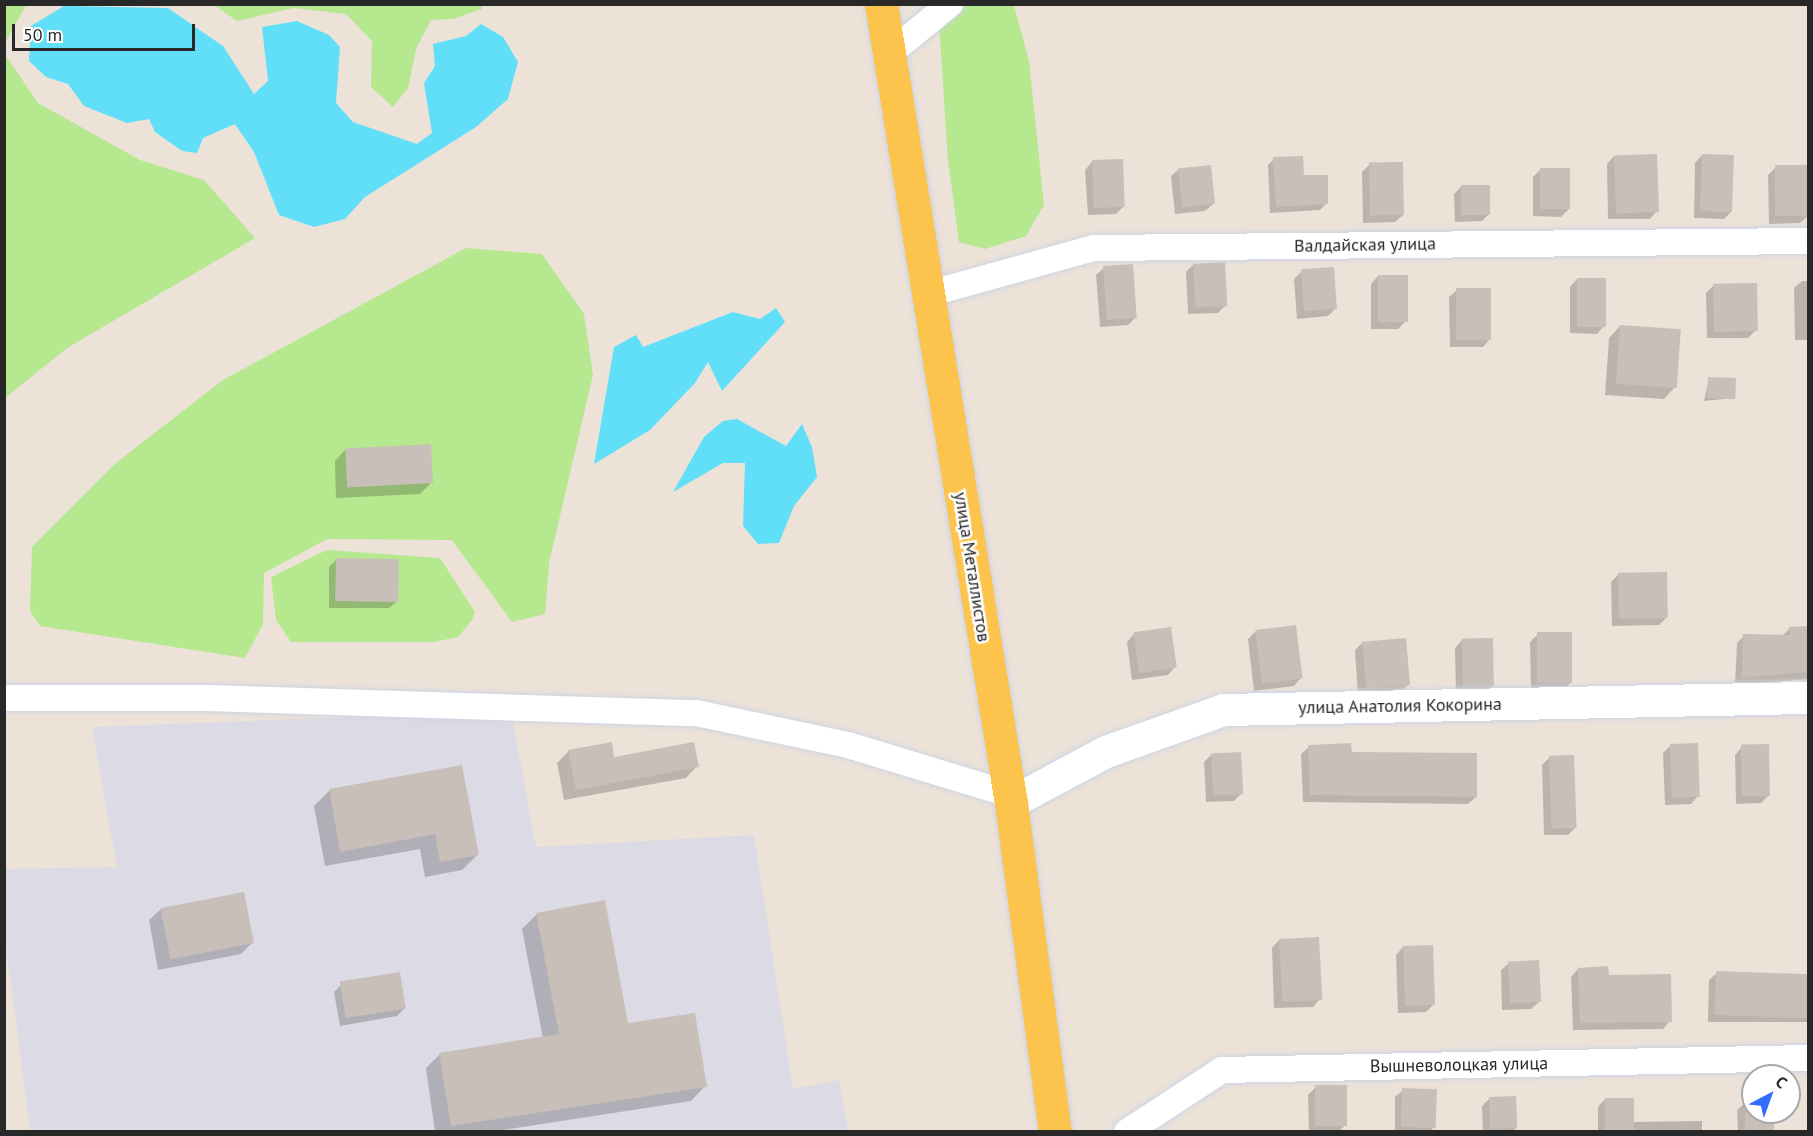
<!DOCTYPE html>
<meta charset="utf-8">
<style>
body{margin:0}
#map{position:relative;width:1813px;height:1136px;overflow:hidden;background:#ece2d8;font-family:"PT Sans",sans-serif}
div>[style]{position:absolute}
[style*='--x']{left:calc(var(--x)*1px);top:calc(var(--y)*1px);width:calc(var(--w)*1px);rotate:calc(var(--a)*1deg)}
.industrial>*{inset:0;background:#dcdae4}
.green>*{inset:0;background:#b6e88f}
.water>*{inset:0;background:#61dff9}
.shadow>*{inset:0;background:#0003}
.building>*{inset:0;background:#c7bfb8;transform-origin:0 0}
.roads{filter:drop-shadow(0 0 2px #ced4e3) drop-shadow(0 0 2px #ced4e3)}
.minor>*{height:26px;margin:-13px;padding:0 13px;transform-origin:13px;border-radius:13px;background:#fff}
.tertiary>*{height:32px;margin:-16px;padding:0 16px;transform-origin:16px;border-radius:16px;background:#fff}
.primary>*{height:33px;margin:-16.5px;padding:0 16.5px;transform-origin:16.5px;border-radius:16.5px;background:#fcc34d}
span{translate:-50% -50%;white-space:nowrap;text-align:center;line-height:1.15;-webkit-text-stroke:5px #fff;paint-order:stroke}
.street-label{font-size:18px;color:#282828}
.frame{position:absolute;inset:0;border:6px solid #282828;pointer-events:none}
.north{position:absolute;left:1741px;top:1064px;width:60px;height:60px;box-sizing:border-box;background:#fff;border:2px solid #a9a9a9;border-radius:50%;rotate:41deg;font-size:16px;font-weight:700;line-height:24px;text-align:center;color:#282828}
.north::after{content:'';display:block;margin:auto;width:21px;height:27px;background:#336dff;clip-path:polygon(50% 0,100% 100%,50% 72%,0 100%)}
.scale{position:absolute;left:12px;top:24px;width:183px;height:27px;box-sizing:border-box;border:3px solid #282828;border-top:0;padding-left:8px;font-size:18px;line-height:21px;white-space:nowrap;color:#282828;-webkit-text-stroke:4px #fff;paint-order:stroke}
</style>
<div id="map">
<div class="industrial">
<div style="clip-path:polygon(511px 711px,536px 847px,754px 835px,793px 1089px,839px 1080px,848px 1131px,30px 1131px,5px 938px,4px 869px,117px 867px,92px 727px)"></div>
</div>
<div class="green">
<div style="clip-path:polygon(5px 4px,26px 5px,5px 43px,4px 5px)"></div>
<div style="clip-path:polygon(481px 5px,482px 9px,453px 19px,431px 20px,416px 49px,408px 88px,393px 107px,371px 87px,372px 41px,346px 14px,294px 8px,237px 21px,214px 5px)"></div>
<div style="clip-path:polygon(957px 5px,1014px 5px,1029px 61px,1044px 205px,1026px 236px,985px 249px,959px 242px,948px 160px,939px 23px)"></div>
<div style="clip-path:polygon(4px 53px,38px 103px,140px 160px,204px 180px,255px 238px,67px 348px,5px 398px)"></div>
<div style="clip-path:polygon(466px 248px,542px 254px,584px 314px,593px 375px,549px 563px,545px 614px,512px 622px,452px 540px,327px 539px,264px 573px,263px 624px,245px 658px,40px 626px,30px 611px,32px 547px,117px 462px,223px 380px)"></div>
<div style="clip-path:polygon(327px 550px,440px 558px,475px 612px,472px 620px,458px 637px,433px 642px,291px 642px,276px 620px,271px 577px)"></div>
</div>
<div class="water">
<div style="clip-path:polygon(64px 6px,168px 8px,223px 46px,254px 94px,268px 81px,262px 27px,297px 21px,329px 35px,340px 47px,336px 103px,353px 122px,417px 144px,432px 133px,424px 83px,435px 66px,433px 44px,466px 36px,481px 24px,503px 37px,518px 62px,508px 99px,476px 127px,365px 197px,345px 219px,314px 227px,279px 215px,254px 152px,235px 124px,203px 138px,197px 153px,182px 151px,155px 132px,149px 119px,127px 123px,84px 106px,68px 84px,46px 77px,29px 61px,31px 26px)"></div>
<div style="clip-path:polygon(776px 308px,785px 322px,722px 391px,708px 362px,695px 383px,650px 430px,594px 464px,614px 347px,636px 335px,643px 347px,733px 312px,760px 319px)"></div>
<div style="clip-path:polygon(737px 419px,786px 446px,802px 424px,812px 447px,817px 477px,794px 506px,779px 543px,758px 544px,743px 526px,745px 463px,723px 463px,673px 492px,704px 437px,723px 421px)"></div>
</div>
<div class="shadow">
<div style="clip-path:polygon(1702px 155px,1732px 211px,1724px 219px,1694px 218px,1695px 163px)"></div>
<div style="clip-path:polygon(1614px 156px,1657px 211px,1650px 219px,1608px 219px,1607px 164px)"></div>
<div style="clip-path:polygon(1274px 159px,1303px 177px,1326px 204px,1320px 210px,1270px 213px,1268px 165px)"></div>
<div style="clip-path:polygon(1092px 162px,1124px 206px,1116px 214px,1088px 215px,1085px 170px)"></div>
<div style="clip-path:polygon(1370px 164px,1403px 215px,1395px 222px,1363px 223px,1362px 172px)"></div>
<div style="clip-path:polygon(1776px 167px,1808px 216px,1800px 223px,1769px 224px,1768px 175px)"></div>
<div style="clip-path:polygon(1179px 169px,1213px 204px,1205px 211px,1175px 214px,1171px 176px)"></div>
<div style="clip-path:polygon(1541px 169px,1569px 209px,1561px 217px,1533px 216px,1533px 177px)"></div>
<div style="clip-path:polygon(1461px 187px,1489px 214px,1482px 221px,1455px 222px,1454px 194px)"></div>
<div style="clip-path:polygon(1193px 265px,1226px 305px,1218px 313px,1188px 314px,1186px 272px)"></div>
<div style="clip-path:polygon(1104px 268px,1136px 317px,1128px 325px,1100px 327px,1096px 275px)"></div>
<div style="clip-path:polygon(1301px 272px,1335px 309px,1328px 316px,1297px 319px,1294px 279px)"></div>
<div style="clip-path:polygon(1378px 276px,1406px 321px,1398px 329px,1371px 329px,1371px 284px)"></div>
<div style="clip-path:polygon(1577px 279px,1604px 326px,1597px 334px,1570px 333px,1570px 287px)"></div>
<div style="clip-path:polygon(1802px 281px,1808px 281px,1808px 340px,1795px 340px,1794px 288px)"></div>
<div style="clip-path:polygon(1714px 285px,1756px 330px,1748px 338px,1707px 338px,1706px 293px)"></div>
<div style="clip-path:polygon(1457px 290px,1490px 339px,1483px 347px,1450px 347px,1449px 297px)"></div>
<div style="clip-path:polygon(1620px 326px,1675px 387px,1664px 399px,1605px 395px,1609px 338px)"></div>
<div style="clip-path:polygon(1709px 379px,1734px 398px,1704px 401px)"></div>
<div style="clip-path:polygon(346px 449px,431px 483px,420px 494px,336px 498px,335px 461px)"></div>
<div style="clip-path:polygon(337px 559px,397px 601px,389px 608px,329px 608px,329px 567px)"></div>
<div style="clip-path:polygon(1618px 575px,1666px 618px,1659px 625px,1612px 626px,1611px 582px)"></div>
<div style="clip-path:polygon(1790px 628px,1808px 628px,1808px 679px,1735px 685px,1737px 643px,1744px 636px,1782px 636px)"></div>
<div style="clip-path:polygon(1255px 632px,1301px 678px,1294px 686px,1254px 691px,1248px 639px)"></div>
<div style="clip-path:polygon(1134px 634px,1175px 667px,1168px 675px,1132px 680px,1127px 642px)"></div>
<div style="clip-path:polygon(1538px 634px,1571px 682px,1564px 690px,1531px 690px,1530px 642px)"></div>
<div style="clip-path:polygon(1462px 640px,1493px 686px,1485px 693px,1456px 694px,1455px 648px)"></div>
<div style="clip-path:polygon(1363px 642px,1408px 685px,1401px 692px,1358px 696px,1355px 650px)"></div>
<div style="clip-path:polygon(1670px 746px,1698px 796px,1691px 804px,1665px 805px,1663px 753px)"></div>
<div style="clip-path:polygon(1309px 747px,1476px 797px,1468px 804px,1303px 802px,1301px 754px)"></div>
<div style="clip-path:polygon(1742px 747px,1769px 795px,1761px 803px,1736px 804px,1735px 755px)"></div>
<div style="clip-path:polygon(569px 751px,613px 759px,697px 766px,686px 778px,564px 800px,557px 763px)"></div>
<div style="clip-path:polygon(1212px 754px,1241px 794px,1234px 801px,1206px 802px,1204px 762px)"></div>
<div style="clip-path:polygon(1549px 758px,1576px 827px,1568px 835px,1544px 835px,1542px 765px)"></div>
<div style="clip-path:polygon(461px 767px,477px 855px,462px 870px,425px 877px,420px 849px,325px 866px,314px 806px,329px 791px)"></div>
<div style="clip-path:polygon(161px 909px,252px 943px,241px 954px,158px 970px,149px 920px)"></div>
<div style="clip-path:polygon(537px 914px,627px 1025px,705px 1086px,691px 1101px,490px 1132px,435px 1132px,426px 1068px,440px 1054px,543px 1038px,522px 929px)"></div>
<div style="clip-path:polygon(1279px 940px,1320px 999px,1313px 1007px,1274px 1008px,1272px 948px)"></div>
<div style="clip-path:polygon(1403px 947px,1434px 1004px,1426px 1012px,1398px 1013px,1396px 955px)"></div>
<div style="clip-path:polygon(1509px 963px,1539px 1002px,1531px 1009px,1502px 1010px,1501px 970px)"></div>
<div style="clip-path:polygon(1578px 969px,1607px 977px,1670px 1021px,1663px 1029px,1573px 1030px,1571px 977px)"></div>
<div style="clip-path:polygon(1717px 973px,1808px 974px,1808px 1022px,1708px 1022px,1709px 980px)"></div>
<div style="clip-path:polygon(341px 985px,405px 1008px,397px 1016px,340px 1026px,334px 992px)"></div>
<div style="clip-path:polygon(1316px 1087px,1345px 1125px,1339px 1132px,1309px 1132px,1308px 1095px)"></div>
<div style="clip-path:polygon(1403px 1090px,1434px 1127px,1429px 1132px,1395px 1132px,1395px 1097px)"></div>
<div style="clip-path:polygon(1490px 1098px,1516px 1128px,1512px 1132px,1483px 1132px,1482px 1106px)"></div>
<div style="clip-path:polygon(1605px 1099px,1632px 1122px,1702px 1121px,1702px 1132px,1598px 1132px,1598px 1107px)"></div>
<div style="clip-path:polygon(1745px 1103px,1753px 1103px,1753px 1112px,1773px 1112px,1773px 1132px,1738px 1132px,1737px 1110px)"></div>
</div>
<div class="building">
<div style="left:1657px;top:154px;width:58px;height:43px;rotate:88deg"></div>
<div style="left:1702px;top:154px;width:32px;height:57px;rotate:2deg"></div>
<div style="clip-path:polygon(1303px 156px,1304px 175px,1328px 175px,1328px 204px,1276px 207px,1273px 157px)"></div>
<div style="left:1123px;top:159px;width:48px;height:31px;rotate:88deg"></div>
<div style="left:1403px;top:162px;width:53px;height:34px;rotate:89deg"></div>
<div style="left:1211px;top:165px;width:39px;height:33px;rotate:84deg"></div>
<div style="left:1809px;top:165px;width:51px;height:34px;rotate:90deg"></div>
<div style="left:1540px;top:168px;width:30px;height:41px"></div>
<div style="left:1461px;top:185px;width:29px;height:30px"></div>
<div style="left:1225px;top:262px;width:44px;height:32px;rotate:87deg"></div>
<div style="left:1133px;top:264px;width:54px;height:30px;rotate:86deg"></div>
<div style="left:1334px;top:267px;width:42px;height:33px;rotate:86deg"></div>
<div style="left:1378px;top:275px;width:30px;height:47px"></div>
<div style="left:1577px;top:278px;width:29px;height:49px"></div>
<div style="left:1757px;top:283px;width:48px;height:44px;rotate:89deg"></div>
<div style="left:1456px;top:288px;width:35px;height:52px"></div>
<div style="left:1620px;top:325px;width:61px;height:59px;rotate:4deg"></div>
<div style="left:1708px;top:377px;width:28px;height:21px;rotate:2deg"></div>
<div style="left:431px;top:444px;width:39px;height:86px;rotate:87deg"></div>
<div style="left:336px;top:558px;width:63px;height:43px;rotate:1deg"></div>
<div style="left:1667px;top:572px;width:46px;height:49px;rotate:89deg"></div>
<div style="left:1296px;top:625px;width:54px;height:41px;rotate:83deg"></div>
<div style="clip-path:polygon(1809px 626px,1809px 672px,1742px 678px,1743px 634px,1790px 635px,1789px 627px)"></div>
<div style="left:1171px;top:627px;width:41px;height:38px;rotate:82deg"></div>
<div style="left:1537px;top:632px;width:35px;height:51px"></div>
<div style="left:1406px;top:638px;width:47px;height:44px;rotate:85deg"></div>
<div style="left:1493px;top:638px;width:48px;height:31px;rotate:89deg"></div>
<div style="clip-path:polygon(612px 742px,614px 757px,694px 742px,699px 767px,576px 790px,568px 750px)"></div>
<div style="clip-path:polygon(1351px 743px,1352px 752px,1477px 753px,1477px 797px,1310px 795px,1308px 745px)"></div>
<div style="left:1698px;top:743px;width:54px;height:28px;rotate:88deg"></div>
<div style="left:1769px;top:744px;width:52px;height:28px;rotate:89deg"></div>
<div style="left:1241px;top:752px;width:42px;height:30px;rotate:87deg"></div>
<div style="left:1574px;top:755px;width:73px;height:25px;rotate:88deg"></div>
<div style="clip-path:polygon(462px 765px,479px 855px,440px 862px,435px 834px,340px 852px,329px 789px)"></div>
<div style="left:244px;top:892px;width:52px;height:85px;rotate:79deg"></div>
<div style="clip-path:polygon(605px 900px,628px 1023px,695px 1013px,707px 1087px,451px 1126px,439px 1053px,559px 1034px,536px 913px)"></div>
<div style="left:1319px;top:937px;width:63px;height:40px;rotate:87deg"></div>
<div style="left:1433px;top:945px;width:60px;height:30px;rotate:88deg"></div>
<div style="left:1539px;top:960px;width:42px;height:31px;rotate:87deg"></div>
<div style="clip-path:polygon(1608px 966px,1609px 975px,1671px 974px,1672px 1022px,1580px 1023px,1578px 968px)"></div>
<div style="left:1716px;top:971px;width:93px;height:44px;rotate:2deg"></div>
<div style="left:400px;top:972px;width:37px;height:61px;rotate:81deg"></div>
<div style="left:1315px;top:1085px;width:32px;height:41px"></div>
<div style="left:1402px;top:1088px;width:35px;height:39px;rotate:2deg"></div>
<div style="left:1516px;top:1096px;width:32px;height:27px;rotate:88deg"></div>
<div style="left:1605px;top:1098px;width:29px;height:33px"></div>
<div style="left:1745px;top:1112px;width:29px;height:19px"></div>
</div>
<div class="roads">
<div class="minor">
<div style="--x:889;--y:54;--w:79;--a:-39.3"></div>
<div style="--x:928;--y:294;--w:172;--a:-15.5"></div>
<div style="--x:1094;--y:248;--w:714;--a:-0.56"></div>
<div style="--x:4;--y:698;--w:203;--a:0"></div>
<div style="--x:207;--y:698;--w:489;--a:1.8"></div>
<div style="--x:696;--y:713;--w:155;--a:11.9"></div>
<div style="--x:848;--y:745;--w:168;--a:16.9"></div>
<div style="--x:1127;--y:1132;--w:113;--a:-33.1"></div>
<div style="--x:1222;--y:1070;--w:586;--a:-1.17"></div>
</div>
<div class="tertiary">
<div style="--x:1011;--y:803;--w:108;--a:-28.2"></div>
<div style="--x:1106;--y:752;--w:125;--a:-19.6"></div>
<div style="--x:1224;--y:710;--w:584;--a:-1.18"></div>
</div>
<div class="primary">
<div style="--x:881;--y:4;--w:810;--a:80.76"></div>
<div style="--x:1011;--y:803;--w:332;--a:82.4"></div>
</div>
</div>
<div class="street-label">
<span style="left:1365px;top:245px;rotate:-1deg">Валдайская улица</span>
<span style="left:972px;top:567px;rotate:81deg">улица Металлистов</span>
<span style="left:1400px;top:706px;rotate:-1deg">улица Анатолия Кокорина</span>
<span style="left:1459px;top:1065px;rotate:-1deg">Вышневолоцкая улица</span>
</div>
<div class="frame"></div>
<div class="north">С</div>
<div class="scale">50 m</div>
</div>
